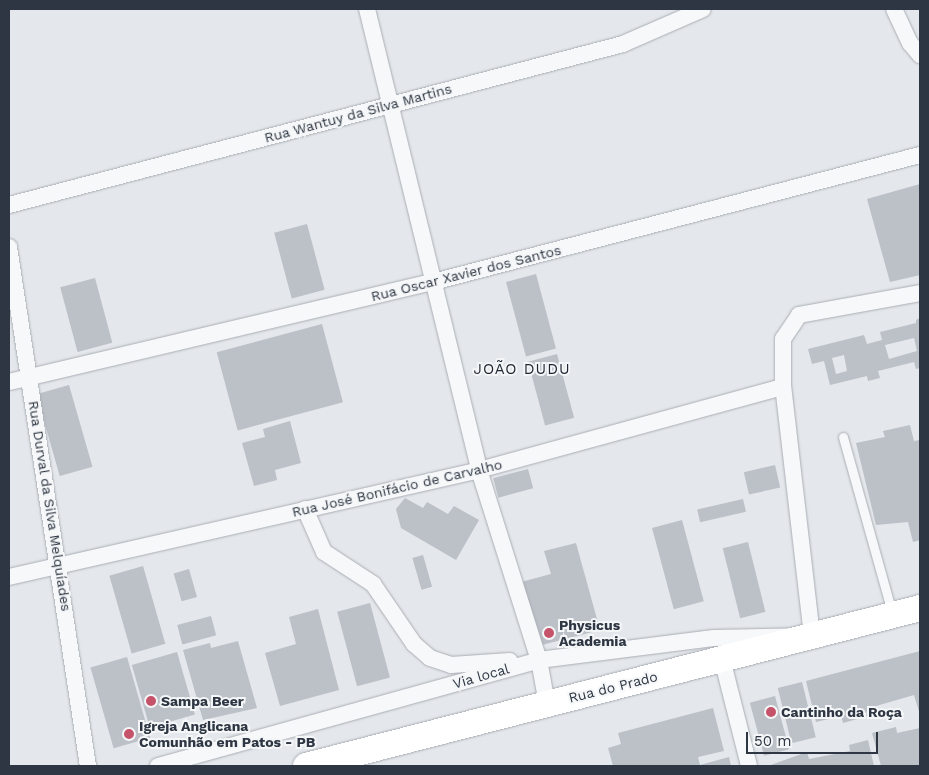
<!DOCTYPE html>
<meta charset="utf-8">
<style>
body{margin:0}
#map{position:relative;width:929px;height:775px;overflow:hidden;background:#e4e7eb;font-family:"Work Sans",sans-serif}
div>[style]{position:absolute}
[style*='--x']{left:calc(var(--x)*1px);top:calc(var(--y)*1px);width:calc(var(--w)*1px);rotate:calc(var(--a)*1deg)}
.building>*{inset:0;background:#bcc0c7;transform-origin:0 0}
.roads{filter:drop-shadow(0 0 1px #a9aeb5) drop-shadow(0 0 1px #a9aeb5)}
.lane>*{height:9px;margin:-4.5px;padding:0 4.5px;transform-origin:4.5px;border-radius:4.5px;background:#f7f8f9}
.street>*{height:16px;margin:-8px;padding:0 8px;transform-origin:8px;border-radius:8px;background:#f7f8f9}
.primary>*{height:26px;margin:-13px;padding:0 13px;transform-origin:13px;border-radius:13px;background:#fff}
.dots>*{width:14px;height:14px;translate:-50% -50%;box-sizing:border-box;border:2px solid #f4f6f8;border-radius:50%}
span{translate:-50% -50%;white-space:nowrap;text-align:center;line-height:1.15;-webkit-text-stroke:4px #f4f6f8;paint-order:stroke}
.street-label{font-size:14px;color:#2d3642}
.poi-label{font-size:14px;color:#2d3642;font-weight:700}
.left{translate:0 -50%;text-align:left}
.neighbourhood-label{font-size:15px;color:#1f2733;letter-spacing:1px}
.frame{position:absolute;inset:0;border:10px solid #2d3642;pointer-events:none}
.scale{position:absolute;left:746px;top:732px;width:132px;height:22px;box-sizing:border-box;border:2px solid #2d3642;border-top:0;padding-left:6px;font-size:15px;line-height:18px;white-space:nowrap;color:#2d3642;-webkit-text-stroke:4px #f4f6f8;paint-order:stroke}
</style>
<div id="map">
<div class="building">
<div style="clip-path:polygon(920px 184px,920px 275px,890px 282px,867px 199px)"></div>
<div style="left:307px;top:224px;width:68px;height:34px;rotate:75deg"></div>
<div style="left:536px;top:274px;width:77px;height:31px;rotate:75deg"></div>
<div style="left:95px;top:278px;width:67px;height:36px;rotate:75deg"></div>
<div style="clip-path:polygon(evenodd,920px 318px,920px 368px,916px 369px,914px 362px,878px 371px,880px 378px,868px 381px,867px 376px,830px 385px,824px 361px,812px 364px,808px 349px,864px 335px,867px 344px,882px 340px,880px 332px,916px 323px,916px 320px,920px 318px,914px 338px,917px 351px,889px 359px,885px 345px,914px 338px,920px 318px,844px 355px,847px 371px,836px 374px,832px 358px,844px 355px)"></div>
<div style="left:322px;top:324px;width:81px;height:109px;rotate:75deg"></div>
<div style="left:557px;top:354px;width:66px;height:30px;rotate:75deg"></div>
<div style="left:69px;top:385px;width:85px;height:34px;rotate:74deg"></div>
<div style="clip-path:polygon(290px 421px,301px 463px,275px 470px,277px 480px,254px 486px,242px 443px,265px 437px,263px 429px)"></div>
<div style="clip-path:polygon(910px 425px,914px 441px,920px 440px,920px 540px,913px 542px,908px 522px,876px 525px,856px 443px,885px 437px,883px 431px)"></div>
<div style="left:775px;top:465px;width:23px;height:32px;rotate:77deg"></div>
<div style="left:528px;top:469px;width:20px;height:36px;rotate:75deg"></div>
<div style="clip-path:polygon(405px 498px,423px 508px,427px 502px,448px 514px,454px 506px,479px 520px,456px 560px,401px 528px,396px 509px)"></div>
<div style="left:743px;top:499px;width:13px;height:47px;rotate:77deg"></div>
<div style="left:682px;top:520px;width:84px;height:31px;rotate:75deg"></div>
<div style="left:748px;top:542px;width:72px;height:26px;rotate:76deg"></div>
<div style="clip-path:polygon(576px 543px,600px 630px,538px 646px,521px 582px,551px 574px,544px 551px)"></div>
<div style="left:423px;top:555px;width:33px;height:11px;rotate:74deg"></div>
<div style="left:143px;top:566px;width:81px;height:35px;rotate:74deg"></div>
<div style="left:189px;top:569px;width:29px;height:16px;rotate:74deg"></div>
<div style="left:370px;top:603px;width:77px;height:34px;rotate:75deg"></div>
<div style="clip-path:polygon(318px 609px,339px 690px,280px 706px,265px 653px,296px 644px,289px 617px)"></div>
<div style="left:211px;top:616px;width:20px;height:35px;rotate:75deg"></div>
<div style="clip-path:polygon(238px 641px,257px 708px,203px 720px,183px 650px,210px 643px,211px 648px)"></div>
<div style="clip-path:polygon(920px 651px,920px 715px,914px 695px,876px 706px,878px 712px,861px 718px,843px 723px,841px 716px,816px 722px,806px 681px)"></div>
<div style="left:177px;top:652px;width:65px;height:47px;rotate:74deg"></div>
<div style="left:127px;top:657px;width:84px;height:38px;rotate:74deg"></div>
<div style="left:802px;top:682px;width:57px;height:25px;rotate:76deg"></div>
<div style="left:775px;top:696px;width:55px;height:26px;rotate:75deg"></div>
<div style="clip-path:polygon(713px 708px,724px 751px,698px 757px,700px 765px,729px 757px,731px 766px,613px 766px,608px 748px,621px 744px,618px 733px)"></div>
<div style="clip-path:polygon(896px 727px,897px 733px,920px 728px,920px 766px,881px 766px,872px 733px)"></div>
<div style="clip-path:polygon(868px 740px,874px 766px,768px 766px,807px 752px,809px 759px,850px 751px,849px 745px)"></div>
</div>
<div class="roads">
<div class="lane">
<div style="--x:843;--y:437;--w:182;--a:74.4"></div>
</div>
<div class="street">
<div style="--x:367;--y:9;--w:474;--a:76.3"></div>
<div style="--x:479;--y:470;--w:199;--a:72.5"></div>
<div style="--x:539;--y:660;--w:45;--a:79.7"></div>
<div style="--x:894;--y:9;--w:38;--a:65"></div>
<div style="--x:910;--y:43;--w:16;--a:50"></div>
<div style="--x:9;--y:205;--w:635;--a:-14.69"></div>
<div style="--x:623;--y:44;--w:87;--a:-23.6"></div>
<div style="--x:9;--y:247;--w:525;--a:81.35"></div>
<div style="--x:9;--y:382;--w:436;--a:-13.3"></div>
<div style="--x:433;--y:282;--w:503;--a:-14.62"></div>
<div style="--x:305;--y:509;--w:47;--a:66.2"></div>
<div style="--x:324;--y:552;--w:59;--a:33.1"></div>
<div style="--x:373;--y:584;--w:73;--a:55.7"></div>
<div style="--x:414;--y:644;--w:21;--a:41"></div>
<div style="--x:430;--y:658;--w:22;--a:18"></div>
<div style="--x:451;--y:665;--w:59;--a:-3.9"></div>
<div style="--x:9;--y:577;--w:482;--a:-12.8"></div>
<div style="--x:479;--y:470;--w:315;--a:-15.3"></div>
<div style="--x:722;--y:659;--w:110;--a:75.8"></div>
<div style="--x:158;--y:766;--w:395;--a:-15.5"></div>
<div style="--x:539;--y:660;--w:176;--a:-7.2"></div>
<div style="--x:714;--y:638;--w:98;--a:-1.2"></div>
<div style="--x:812;--y:636;--w:251;--a:-96.6"></div>
<div style="--x:783;--y:387;--w:48;--a:-90"></div>
<div style="--x:783;--y:339;--w:29;--a:-56"></div>
<div style="--x:799;--y:315;--w:123;--a:-10.3"></div>
</div>
<div class="primary">
<div style="--x:306;--y:766;--w:634;--a:-14.43"></div>
</div>
</div>
<div class="dots">
<div style="left:549px;top:633px;background:#c5536a"></div>
<div style="left:151px;top:701px;background:#c5536a"></div>
<div style="left:771px;top:712px;background:#c5536a"></div>
<div style="left:129px;top:734px;background:#c5536a"></div>
</div>
<div class="street-label">
<span style="left:358px;top:113px;rotate:-15deg">Rua Wantuy da Silva Martins</span>
<span style="left:466px;top:273px;rotate:-14deg">Rua Oscar Xavier dos Santos</span>
<span style="left:397px;top:488px;rotate:-13deg">Rua José Bonifácio de Carvalho</span>
<span style="left:50px;top:506px;rotate:81deg">Rua Durval da Silva Melquíades</span>
<span style="left:481px;top:676px;rotate:-16deg">Via local</span>
<span style="left:613px;top:687px;rotate:-14deg">Rua do Prado</span>
</div>
<div class="poi-label">
<span class="left" style="left:559px;top:633px">Physicus<br>Academia</span>
<span class="left" style="left:161px;top:701px">Sampa Beer</span>
<span class="left" style="left:781px;top:712px">Cantinho da Roça</span>
<span class="left" style="left:139px;top:734px">Igreja Anglicana<br>Comunhão em Patos - PB</span>
</div>
<div class="neighbourhood-label">
<span style="left:522px;top:370px">JOÃO DUDU</span>
</div>
<div class="frame"></div>
<div class="scale">50 m</div>
</div>
